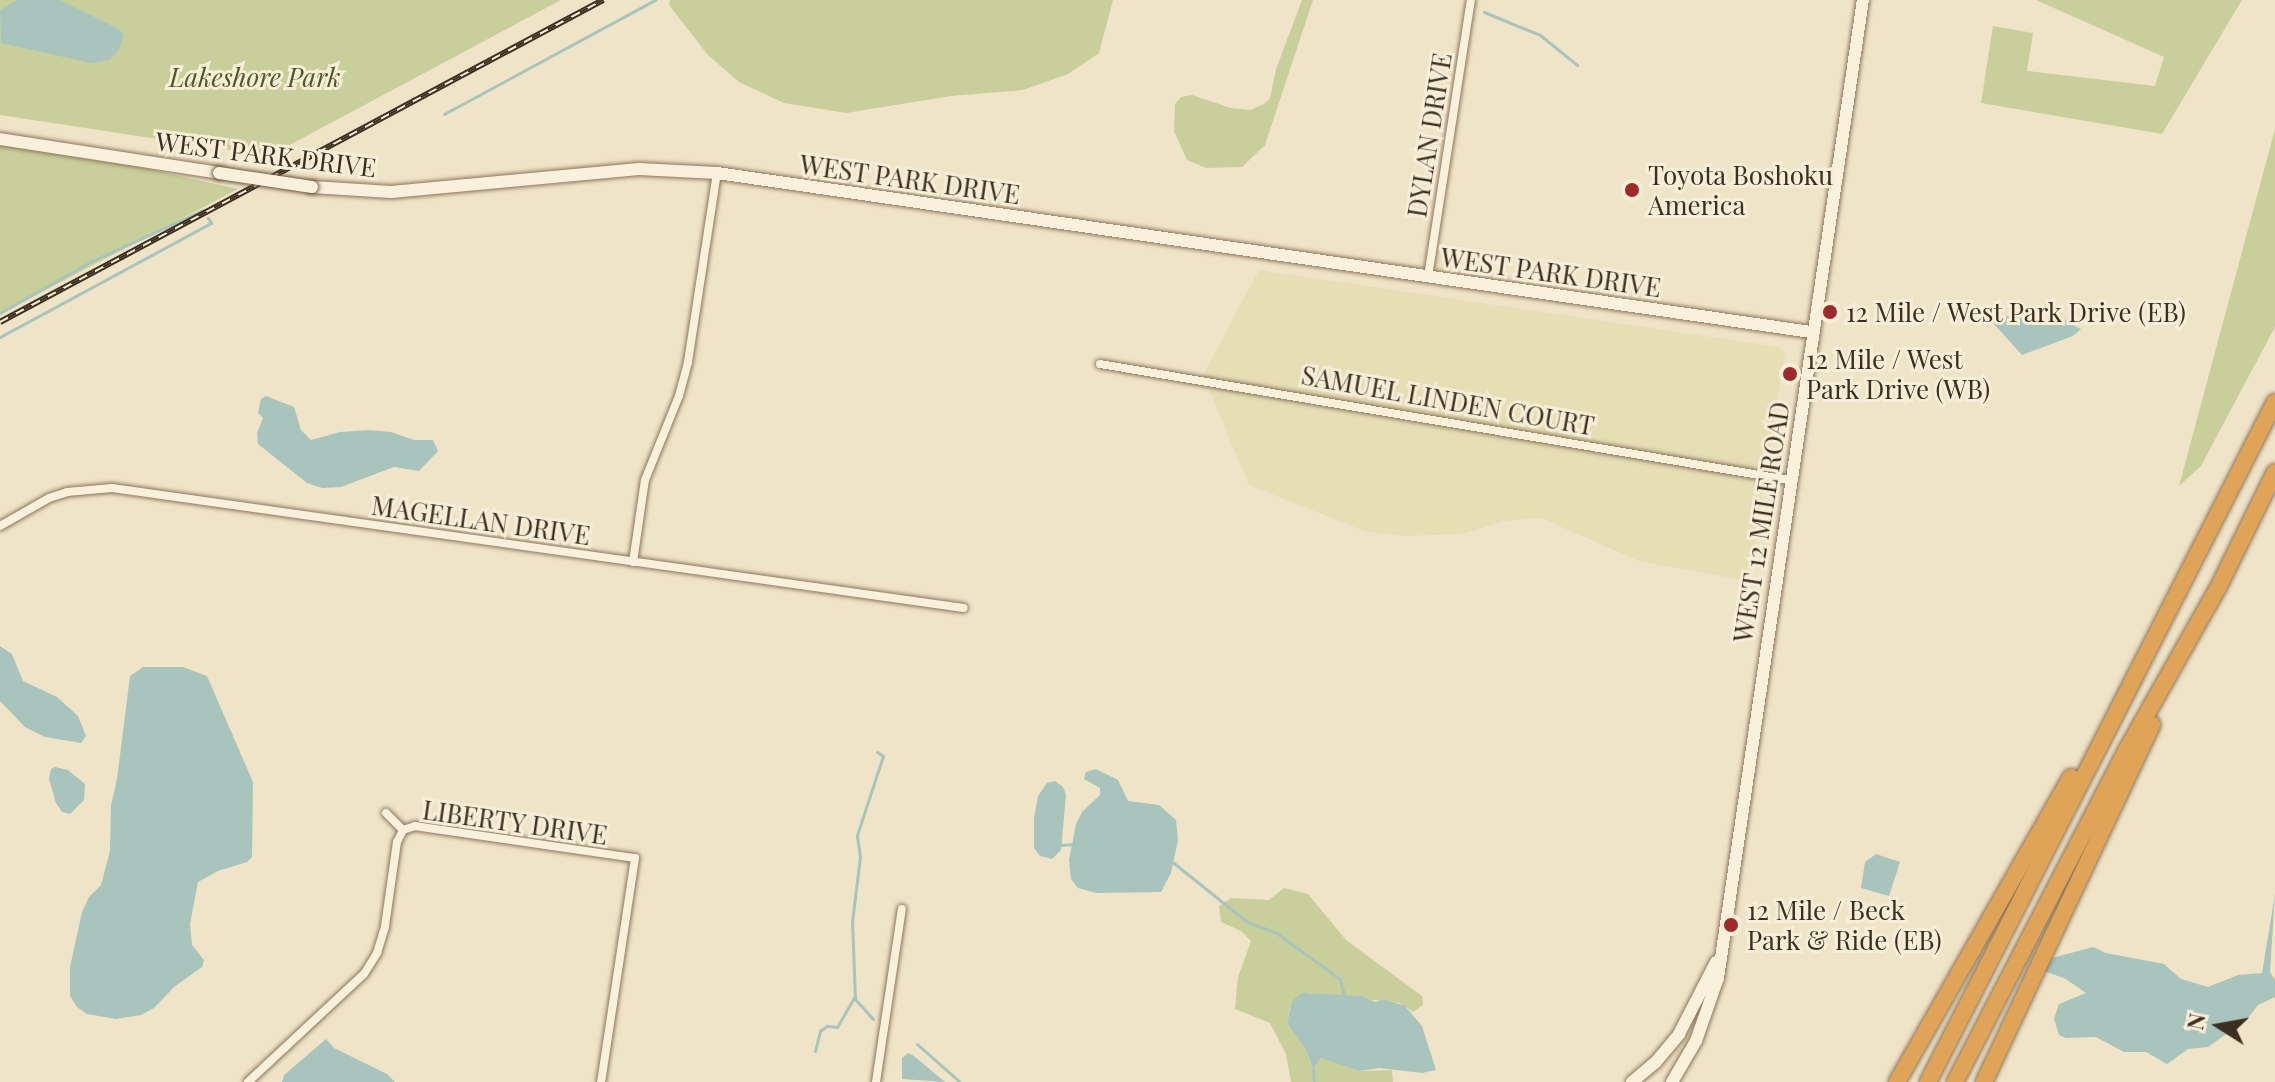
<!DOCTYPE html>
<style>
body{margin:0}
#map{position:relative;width:2275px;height:1082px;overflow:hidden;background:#f0e4c8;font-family:"Playfair Display",serif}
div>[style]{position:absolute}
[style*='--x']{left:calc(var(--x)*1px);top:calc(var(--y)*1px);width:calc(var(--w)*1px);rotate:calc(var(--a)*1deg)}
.farmland>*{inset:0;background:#e6deb5}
.green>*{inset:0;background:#c9cf9b}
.water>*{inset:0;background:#a9c4bc}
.stream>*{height:3px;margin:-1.5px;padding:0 1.5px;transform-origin:1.5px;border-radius:1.5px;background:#a9c4bc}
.roads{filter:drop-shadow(0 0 2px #8d765c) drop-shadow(0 0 2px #8d765c)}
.street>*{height:8px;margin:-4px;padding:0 4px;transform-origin:4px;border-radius:4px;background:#faf1dc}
.secondary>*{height:12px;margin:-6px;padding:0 6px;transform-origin:6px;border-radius:6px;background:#faf1dc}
.highway>*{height:16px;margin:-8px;padding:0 8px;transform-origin:8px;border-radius:8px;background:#e0a458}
.rail>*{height:6px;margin-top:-3px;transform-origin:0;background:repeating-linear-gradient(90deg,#f7eed8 0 9px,#3d2e20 0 18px);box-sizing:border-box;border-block:2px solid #3d2e20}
.bridges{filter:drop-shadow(0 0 2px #6f573f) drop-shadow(0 0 2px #6f573f)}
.secondary-bridge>*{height:12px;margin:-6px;padding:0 6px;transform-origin:6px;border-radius:6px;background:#faf1dc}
.dots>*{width:22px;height:22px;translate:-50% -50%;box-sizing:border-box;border:4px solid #f7eed8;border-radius:50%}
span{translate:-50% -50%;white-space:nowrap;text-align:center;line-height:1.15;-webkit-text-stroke:6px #f7eed8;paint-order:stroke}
.park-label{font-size:26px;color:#4d5a26;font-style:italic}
.street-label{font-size:26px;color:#3d2e20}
.poi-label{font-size:26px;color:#3d2e20}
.left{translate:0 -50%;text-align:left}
.north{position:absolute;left:2179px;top:986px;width:80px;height:80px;-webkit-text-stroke:6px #f7eed8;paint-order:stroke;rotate:281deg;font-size:22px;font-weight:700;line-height:32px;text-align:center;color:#3d2e20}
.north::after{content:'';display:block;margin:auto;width:28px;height:36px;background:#3d2e20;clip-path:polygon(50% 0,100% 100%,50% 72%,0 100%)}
</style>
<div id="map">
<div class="farmland">
<div style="clip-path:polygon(1259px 270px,1779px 347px,1785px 353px,1748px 581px,1639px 561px,1541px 518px,1503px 521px,1463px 534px,1406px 536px,1364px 531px,1249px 485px,1203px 375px)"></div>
</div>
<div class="green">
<div style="clip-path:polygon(0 0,561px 0,269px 156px,0 115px)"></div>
<div style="clip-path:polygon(670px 0,1113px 0,1099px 53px,1068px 74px,1023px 90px,951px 96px,846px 113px,784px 103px,739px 82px,708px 55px,669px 5px)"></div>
<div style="clip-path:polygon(1302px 0,1313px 0,1265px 145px,1242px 167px,1206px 168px,1187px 160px,1174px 131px,1175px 104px,1181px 97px,1192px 95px,1231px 108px,1250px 110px,1264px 104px,1270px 98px,1276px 69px)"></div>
<div style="clip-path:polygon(2036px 0,2242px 0,2162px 134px,1981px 103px,1993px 26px,2033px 33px,2027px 71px,2155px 86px,2164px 57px)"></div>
<div style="clip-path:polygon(2275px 129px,2275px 327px,2201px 466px,2179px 486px)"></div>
<div style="clip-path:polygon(0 145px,139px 167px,238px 189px,0 314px)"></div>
<div style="clip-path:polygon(1284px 888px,1308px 894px,1346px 940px,1422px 996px,1423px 1005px,1413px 1012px,1400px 1003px,1308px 993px,1290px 1008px,1287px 1023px,1306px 1050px,1313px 1069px,1320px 1058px,1325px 1058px,1359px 1071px,1392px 1070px,1393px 1082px,1291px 1082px,1286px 1054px,1270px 1023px,1235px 1009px,1238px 977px,1251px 941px,1241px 931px,1221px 922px,1219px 906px,1231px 898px,1269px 900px)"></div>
</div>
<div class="water">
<div style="clip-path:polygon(17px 0,60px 0,119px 29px,124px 36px,118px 51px,109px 60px,91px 63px,1px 43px,0 10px)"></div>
<div style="clip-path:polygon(1999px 315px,2061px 322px,2069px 317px,2069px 323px,2081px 329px,2073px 336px,2022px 355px,1993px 323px)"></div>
<div style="clip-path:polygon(266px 396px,294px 407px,301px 430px,311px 440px,340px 432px,369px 430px,391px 432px,414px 440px,433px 440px,438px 451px,419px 471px,394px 467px,341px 487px,322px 488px,307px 483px,258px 444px,257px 433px,263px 418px,258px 413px,261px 399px)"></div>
<div style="clip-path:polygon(0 646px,12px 654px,23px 681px,57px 697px,78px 716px,86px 736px,81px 743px,45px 737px,25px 727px,0 701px)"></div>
<div style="clip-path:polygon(143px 667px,183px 667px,207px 676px,253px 782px,252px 857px,247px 862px,218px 871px,198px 882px,190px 924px,192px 945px,204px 960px,202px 967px,174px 987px,154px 1008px,141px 1015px,116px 1019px,87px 1014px,77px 1007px,70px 996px,70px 967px,82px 912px,89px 897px,101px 885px,110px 851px,111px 805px,117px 779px,130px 676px)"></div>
<div style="clip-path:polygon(55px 767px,68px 770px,85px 784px,84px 800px,70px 814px,62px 812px,56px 803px,49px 779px,51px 769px)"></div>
<div style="clip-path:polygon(1096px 769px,1118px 780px,1128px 801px,1159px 805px,1176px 820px,1178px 840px,1171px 873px,1161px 892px,1096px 893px,1078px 888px,1071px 879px,1069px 860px,1076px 824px,1082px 812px,1100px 795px,1100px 788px,1084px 779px,1086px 772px)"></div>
<div style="clip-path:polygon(1055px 781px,1063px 787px,1066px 795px,1061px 850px,1052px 859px,1040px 856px,1034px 848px,1034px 818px,1038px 796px,1047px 783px)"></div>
<div style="clip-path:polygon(1876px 854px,1900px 862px,1889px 896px,1861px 888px,1865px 862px)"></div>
<div style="clip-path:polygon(2275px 894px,2270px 972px,2275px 980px,2275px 997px,2258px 1005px,2247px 1019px,2208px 1047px,2188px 1049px,2167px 1064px,2146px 1052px,2124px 1052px,2096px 1037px,2066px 1038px,2059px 1035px,2054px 1019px,2059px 1004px,2086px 993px,2066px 979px,2044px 971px,2052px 958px,2093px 947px,2106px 953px,2164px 964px,2181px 979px,2208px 987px,2238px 975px,2262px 973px)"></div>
<div style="clip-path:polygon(1302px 993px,1362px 996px,1375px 1002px,1384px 1000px,1404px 1005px,1422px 1026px,1436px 1070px,1422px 1073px,1379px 1068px,1359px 1071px,1321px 1058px,1313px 1069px,1306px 1050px,1287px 1023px,1292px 1001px)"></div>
<div style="clip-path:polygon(326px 1039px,334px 1048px,387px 1074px,395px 1082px,282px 1082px,284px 1075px)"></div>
<div style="clip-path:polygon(908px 1053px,914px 1056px,945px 1082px,902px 1079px,902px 1058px)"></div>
</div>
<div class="stream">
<div style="--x:1484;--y:12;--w:61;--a:22.3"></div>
<div style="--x:1540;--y:35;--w:48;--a:39"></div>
<div style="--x:444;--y:114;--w:240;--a:-28.4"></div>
<div style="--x:0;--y:313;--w:106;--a:-29.5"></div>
<div style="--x:92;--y:261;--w:122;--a:-24.7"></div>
<div style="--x:0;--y:337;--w:240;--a:-28.4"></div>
<div style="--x:211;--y:223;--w:6;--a:-121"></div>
<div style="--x:1059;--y:845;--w:16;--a:-4"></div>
<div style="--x:1170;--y:860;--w:99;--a:38.8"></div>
<div style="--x:1247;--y:922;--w:30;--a:20"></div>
<div style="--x:1275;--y:932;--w:80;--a:35.9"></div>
<div style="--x:1340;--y:979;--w:16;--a:76"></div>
<div style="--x:873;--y:1019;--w:27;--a:-132"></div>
<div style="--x:855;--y:999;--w:77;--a:-92.2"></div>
<div style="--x:852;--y:922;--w:65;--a:-83"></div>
<div style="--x:860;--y:857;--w:22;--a:-98"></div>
<div style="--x:857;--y:835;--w:83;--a:-71.8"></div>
<div style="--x:883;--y:756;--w:7;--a:-146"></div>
<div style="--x:917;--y:1044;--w:57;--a:41.5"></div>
<div style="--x:815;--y:1051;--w:21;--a:-76"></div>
<div style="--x:820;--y:1031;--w:9;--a:-36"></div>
<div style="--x:827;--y:1026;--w:10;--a:6"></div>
<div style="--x:837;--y:1027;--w:36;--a:-60"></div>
<div style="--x:1313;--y:1069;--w:13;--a:86"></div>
</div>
<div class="roads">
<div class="street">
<div style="--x:1428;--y:277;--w:280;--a:-81.2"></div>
<div style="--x:1100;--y:364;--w:699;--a:9.56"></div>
<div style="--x:0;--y:526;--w:56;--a:-29.7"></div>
<div style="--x:49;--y:498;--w:19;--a:-18"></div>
<div style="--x:67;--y:492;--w:45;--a:-5.1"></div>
<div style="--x:112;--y:488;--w:860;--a:8.02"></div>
<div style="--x:633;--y:562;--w:83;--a:-81.7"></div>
<div style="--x:645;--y:480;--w:91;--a:-68"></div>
<div style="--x:679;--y:396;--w:35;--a:-75"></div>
<div style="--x:688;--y:362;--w:191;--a:-81.3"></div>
<div style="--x:386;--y:813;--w:24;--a:45"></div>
<div style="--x:248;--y:1082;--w:158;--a:-43"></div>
<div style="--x:364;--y:974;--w:25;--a:-58"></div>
<div style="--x:377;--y:953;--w:28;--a:-73"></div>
<div style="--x:385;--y:926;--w:85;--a:-81.9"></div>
<div style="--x:397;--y:842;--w:13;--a:-63"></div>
<div style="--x:403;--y:830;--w:13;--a:-18"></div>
<div style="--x:415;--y:826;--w:222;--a:8.3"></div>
<div style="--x:635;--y:858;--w:227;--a:98.6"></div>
<div style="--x:876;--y:1082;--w:175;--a:-81.5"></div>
</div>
<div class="secondary">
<div style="--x:0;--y:139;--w:222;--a:8.8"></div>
<div style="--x:312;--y:187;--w:79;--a:3.6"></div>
<div style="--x:391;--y:192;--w:249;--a:-5.3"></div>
<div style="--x:639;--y:169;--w:78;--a:2.9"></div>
<div style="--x:717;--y:173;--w:1105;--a:8.27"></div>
<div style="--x:1632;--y:1082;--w:30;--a:-40"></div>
<div style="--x:1655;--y:1063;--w:38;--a:-50"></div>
<div style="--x:1679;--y:1034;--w:81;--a:-62.8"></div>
<div style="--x:1672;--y:1082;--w:48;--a:-59.7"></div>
<div style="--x:1696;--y:1041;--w:67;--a:-70.8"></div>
<div style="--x:1718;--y:978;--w:989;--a:-81.57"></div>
</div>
<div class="highway">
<div style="--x:1897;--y:1082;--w:351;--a:-60.3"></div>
<div style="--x:1928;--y:1082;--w:763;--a:-62.97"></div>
<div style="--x:1955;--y:1082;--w:373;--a:-62.7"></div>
<div style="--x:2126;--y:751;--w:187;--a:-60.6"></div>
<div style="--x:2218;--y:588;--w:129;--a:-63.8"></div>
<div style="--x:1984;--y:1082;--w:395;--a:-64.8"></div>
</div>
</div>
<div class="rail">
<div style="--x:0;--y:322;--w:684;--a:-28.1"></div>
</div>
<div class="bridges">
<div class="secondary-bridge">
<div style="--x:219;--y:173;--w:94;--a:8.6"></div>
</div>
</div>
<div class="dots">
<div style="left:1632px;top:190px;background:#9e2a2b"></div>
<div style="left:1830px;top:312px;background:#9e2a2b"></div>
<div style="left:1790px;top:374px;background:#9e2a2b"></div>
<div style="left:1731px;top:925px;background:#9e2a2b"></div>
</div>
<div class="park-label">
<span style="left:255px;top:77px">Lakeshore Park</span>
</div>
<div class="street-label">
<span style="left:1429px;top:135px;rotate:-81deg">DYLAN DRIVE</span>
<span style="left:266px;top:154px;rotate:7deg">WEST PARK DRIVE</span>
<span style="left:910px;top:179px;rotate:8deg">WEST PARK DRIVE</span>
<span style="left:1551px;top:272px;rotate:8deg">WEST PARK DRIVE</span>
<span style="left:1448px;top:400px;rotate:10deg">SAMUEL LINDEN COURT</span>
<span style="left:481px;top:520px;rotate:8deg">MAGELLAN DRIVE</span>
<span style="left:1761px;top:522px;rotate:-81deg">WEST 12 MILE ROAD</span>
<span style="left:515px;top:822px;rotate:8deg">LIBERTY DRIVE</span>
</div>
<div class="poi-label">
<span class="left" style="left:1648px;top:190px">Toyota Boshoku<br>America</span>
<span class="left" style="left:1846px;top:312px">12 Mile / West Park Drive (EB)</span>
<span class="left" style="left:1806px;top:374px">12 Mile / West<br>Park Drive (WB)</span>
<span class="left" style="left:1747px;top:925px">12 Mile / Beck<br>Park &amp; Ride (EB)</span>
</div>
<div class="north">N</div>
</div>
